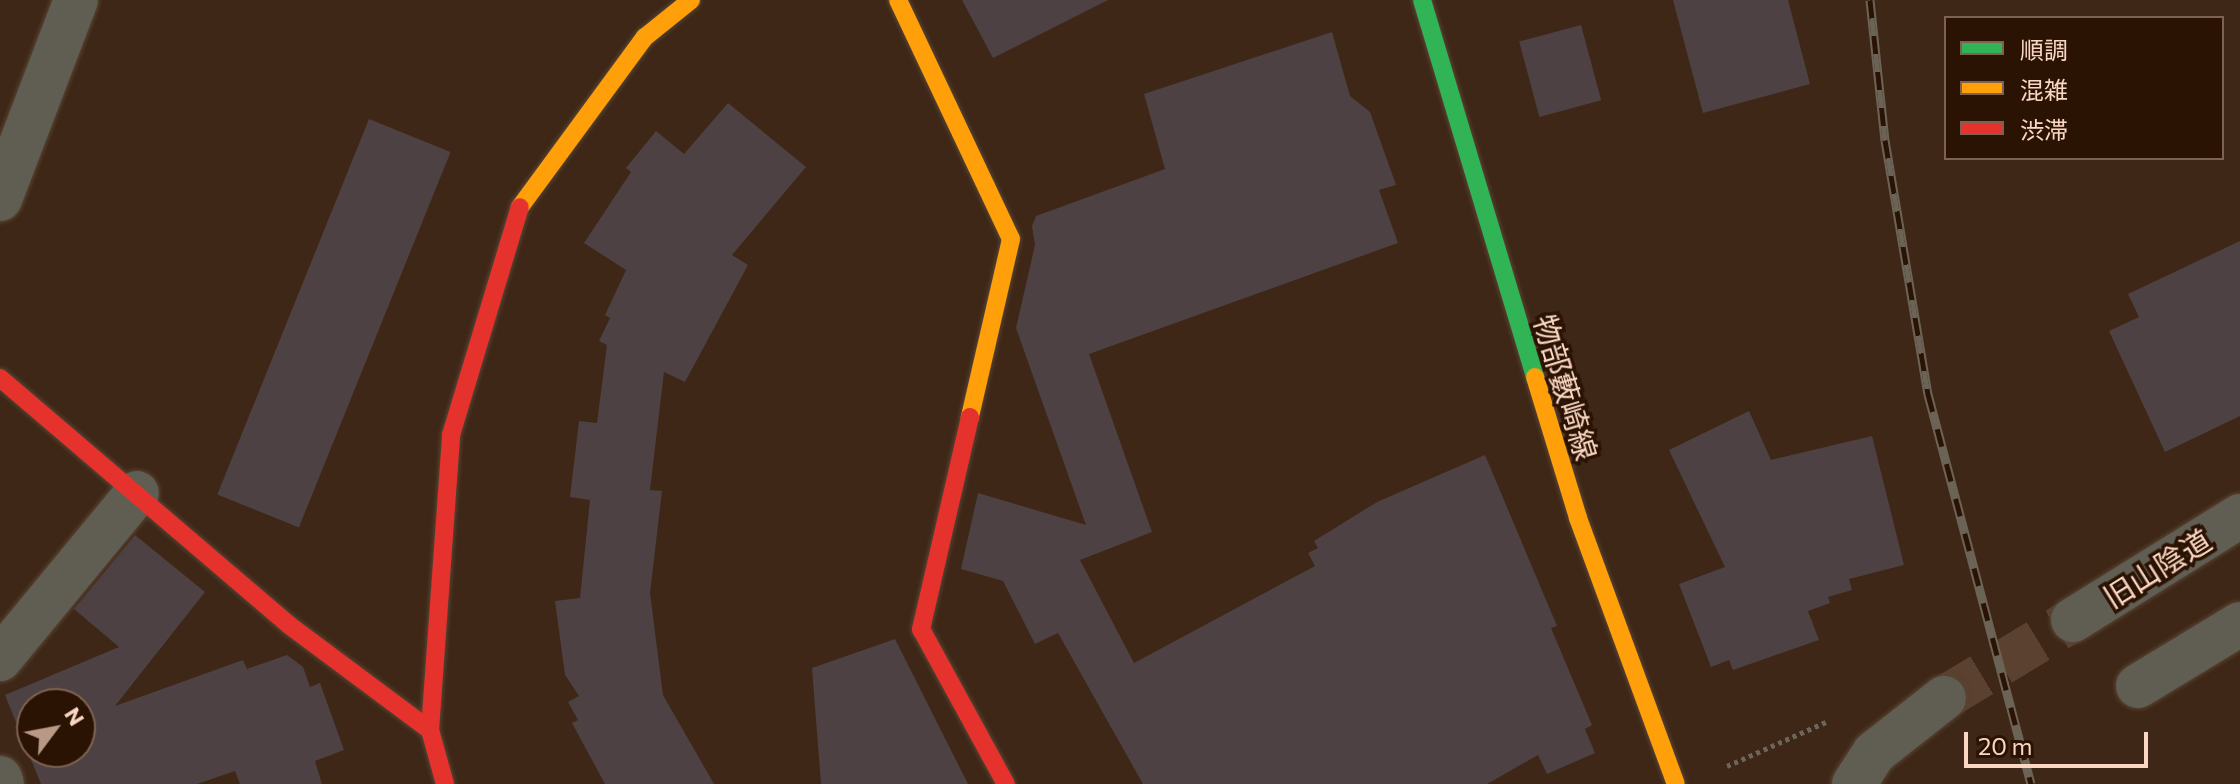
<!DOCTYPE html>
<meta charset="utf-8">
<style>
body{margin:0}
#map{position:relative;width:2240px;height:784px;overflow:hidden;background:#3e2716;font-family:Commissioner,"Noto Sans JP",sans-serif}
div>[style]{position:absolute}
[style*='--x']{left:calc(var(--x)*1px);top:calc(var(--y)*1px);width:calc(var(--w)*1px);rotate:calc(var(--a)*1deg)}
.building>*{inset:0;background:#4d4144;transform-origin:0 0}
.street-tunnel>*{height:44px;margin-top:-22px;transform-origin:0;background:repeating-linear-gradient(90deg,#5a4130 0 44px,transparent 0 66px)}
.path>*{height:5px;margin-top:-2.5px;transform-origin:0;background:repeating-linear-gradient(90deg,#6d655b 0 4px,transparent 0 8px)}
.roads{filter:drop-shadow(0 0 2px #594435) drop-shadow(0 0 2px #594435)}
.street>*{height:44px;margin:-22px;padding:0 22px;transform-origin:22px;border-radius:22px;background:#605d52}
.fast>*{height:18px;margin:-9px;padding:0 9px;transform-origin:9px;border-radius:9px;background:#30b455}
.slow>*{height:18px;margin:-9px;padding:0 9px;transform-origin:9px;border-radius:9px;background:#ff9f0a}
.jam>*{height:18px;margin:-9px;padding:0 9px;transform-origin:9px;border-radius:9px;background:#e5322d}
.rail>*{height:9px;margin-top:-4.5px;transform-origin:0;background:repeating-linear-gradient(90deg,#2b1304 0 18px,#6c6357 0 36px);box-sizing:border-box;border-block:2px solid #6c6357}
span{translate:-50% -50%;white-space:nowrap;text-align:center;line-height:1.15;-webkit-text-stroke:7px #2b1304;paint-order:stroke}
.street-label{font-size:30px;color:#fad7c2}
.legend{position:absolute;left:1944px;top:16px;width:280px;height:144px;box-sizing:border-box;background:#2b1304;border:2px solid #7e6150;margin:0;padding:10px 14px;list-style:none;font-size:24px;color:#fad7c2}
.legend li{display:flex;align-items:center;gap:16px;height:40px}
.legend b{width:40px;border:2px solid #7e6150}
.north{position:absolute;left:16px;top:688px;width:80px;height:80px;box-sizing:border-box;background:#2b1304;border:2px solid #7e6150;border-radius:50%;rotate:58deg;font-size:22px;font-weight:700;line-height:32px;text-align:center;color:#fad7c2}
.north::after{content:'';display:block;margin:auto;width:28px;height:36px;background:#b89986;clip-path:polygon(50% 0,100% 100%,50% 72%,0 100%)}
.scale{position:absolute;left:1964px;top:732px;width:184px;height:36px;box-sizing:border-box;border:4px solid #fad7c2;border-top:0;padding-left:10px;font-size:24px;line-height:28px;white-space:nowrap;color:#fad7c2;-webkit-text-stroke:6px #2b1304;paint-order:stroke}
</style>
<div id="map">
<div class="building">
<div style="clip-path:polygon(962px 0,1108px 0,993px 58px)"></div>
<div style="clip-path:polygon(1673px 0,1788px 0,1810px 84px,1703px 113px)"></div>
<div style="left:1581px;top:25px;width:78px;height:64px;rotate:75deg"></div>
<div style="clip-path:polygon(1332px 32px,1350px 96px,1370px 112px,1396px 185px,1379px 190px,1398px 243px,1089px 354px,1152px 532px,1080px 560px,1134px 663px,1315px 566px,1308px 553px,1318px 548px,1314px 541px,1377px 502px,1485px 455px,1557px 626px,1551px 628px,1592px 725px,1585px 729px,1595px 753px,1547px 774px,1538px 755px,1487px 784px,1143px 784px,1058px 633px,1035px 644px,1003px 581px,961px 569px,978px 493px,1086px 525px,1016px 328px,1035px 245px,1032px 226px,1036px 216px,1165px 169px,1144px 94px)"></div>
<div style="clip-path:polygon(728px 103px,806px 167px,732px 255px,748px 265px,685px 382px,664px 372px,650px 490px,662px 491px,650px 593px,663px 695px,714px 784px,605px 784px,572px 723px,578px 720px,568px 702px,579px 696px,565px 675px,555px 601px,580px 598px,590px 500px,570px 497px,579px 421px,597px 423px,607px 345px,599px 341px,610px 318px,605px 315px,626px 270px,584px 243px,631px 172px,626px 168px,656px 131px,684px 154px)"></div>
<div style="left:369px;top:119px;width:88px;height:405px;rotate:22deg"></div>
<div style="clip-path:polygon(2240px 241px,2240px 416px,2165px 452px,2109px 331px,2139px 317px,2128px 294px)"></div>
<div style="clip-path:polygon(1749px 411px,1771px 460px,1872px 436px,1904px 565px,1849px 579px,1852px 590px,1828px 597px,1830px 603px,1808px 611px,1819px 640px,1733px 670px,1729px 660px,1711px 667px,1679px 584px,1725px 567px,1669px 450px)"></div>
<div style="clip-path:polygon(evenodd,135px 535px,205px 592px,115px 706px,243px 660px,247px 669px,287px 655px,303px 667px,310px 687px,320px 683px,344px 750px,315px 761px,322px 784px,240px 784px,235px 771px,197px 784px,41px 784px,5px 695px,119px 647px,74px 609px,135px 535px,32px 704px,80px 704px,80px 752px,32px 752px,32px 704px)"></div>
<div style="clip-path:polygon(895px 639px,968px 784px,821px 784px,812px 668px)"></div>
</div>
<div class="street-tunnel">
<div style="--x:1944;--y:698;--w:151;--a:-31.2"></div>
</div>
<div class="path">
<div style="--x:1727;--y:766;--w:111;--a:-24"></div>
</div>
<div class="roads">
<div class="street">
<div style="--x:0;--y:199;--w:213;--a:-69.1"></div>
<div style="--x:2073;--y:620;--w:197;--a:-31.9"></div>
<div style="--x:0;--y:659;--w:215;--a:-50.5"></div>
<div style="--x:2138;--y:686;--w:119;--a:-31.3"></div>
<div style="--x:0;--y:778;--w:6;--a:72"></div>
<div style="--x:1854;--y:784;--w:37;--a:-57"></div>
<div style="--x:1874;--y:753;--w:89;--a:-38.2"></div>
</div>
<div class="fast">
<div style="--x:1422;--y:0;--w:394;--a:73.3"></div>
</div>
<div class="slow">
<div style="--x:898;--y:0;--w:264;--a:64.7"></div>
<div style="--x:1011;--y:239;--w:183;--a:103"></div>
<div style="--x:520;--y:207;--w:211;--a:-53.7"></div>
<div style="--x:645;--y:37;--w:59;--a:-38.8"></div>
<div style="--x:1535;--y:377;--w:147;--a:73"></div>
<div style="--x:1578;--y:518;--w:283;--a:69.8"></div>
</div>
<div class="jam">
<div style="--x:0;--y:378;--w:380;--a:40.5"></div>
<div style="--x:289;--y:625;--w:176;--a:36.7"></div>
<div style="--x:970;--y:417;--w:218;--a:103"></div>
<div style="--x:921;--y:629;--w:177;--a:61.3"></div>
<div style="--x:445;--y:784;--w:56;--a:-105.5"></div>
<div style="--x:430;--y:730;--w:296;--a:-85.9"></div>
<div style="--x:451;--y:435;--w:238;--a:-73.2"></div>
</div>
</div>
<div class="rail">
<div style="--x:1870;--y:0;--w:141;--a:83.9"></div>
<div style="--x:1885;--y:140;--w:258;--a:80.4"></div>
<div style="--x:1928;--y:394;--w:403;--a:75.2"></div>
</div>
<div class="street-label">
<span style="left:1566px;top:387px;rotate:73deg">物部藪崎線</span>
<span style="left:2157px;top:568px;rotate:-32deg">旧山陰道</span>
</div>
<ul class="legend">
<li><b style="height:10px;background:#30b455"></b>順調</li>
<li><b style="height:10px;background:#ff9f0a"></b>混雑</li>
<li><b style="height:10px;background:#e5322d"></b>渋滞</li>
</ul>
<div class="north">N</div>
<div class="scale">20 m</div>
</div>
